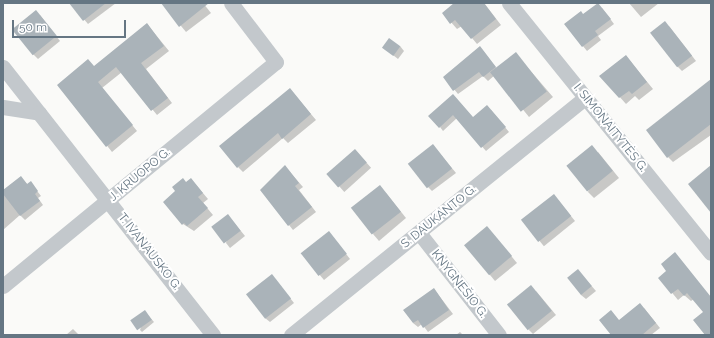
<!DOCTYPE html>
<meta charset="utf-8">
<style>
body{margin:0}
#map{position:relative;width:714px;height:338px;overflow:hidden;background:#fafaf8;font-family:Raleway,sans-serif}
div>[style]{position:absolute}
[style*='--x']{left:calc(var(--x)*1px);top:calc(var(--y)*1px);width:calc(var(--w)*1px);rotate:calc(var(--a)*1deg)}
.shadow>*{inset:0;background:#0003;transform-origin:0 0}
.building>*{inset:0;background:#aab3b9;transform-origin:0 0}
.street>*{height:15px;margin:-7.5px;padding:0 7.5px;transform-origin:7.5px;border-radius:7.5px;background:#c3c8cc}
span{translate:-50% -50%;white-space:nowrap;text-align:center;line-height:1.15;-webkit-text-stroke:4px #fff;paint-order:stroke}
.street-label{font-size:12px;color:#657683}
.frame{position:absolute;inset:0;border:4px solid #657683;pointer-events:none}
.scale{position:absolute;left:12px;top:20px;width:114px;height:18px;box-sizing:border-box;border:2px solid #657683;border-top:0;padding-left:5px;font-size:12px;line-height:14px;white-space:nowrap;color:#657683;-webkit-text-stroke:3px #fff;paint-order:stroke}
</style>
<div id="map">
<div class="shadow">
<div style="clip-path:polygon(70px 3px,116px 3px,88px 24px)"></div>
<div style="clip-path:polygon(162px 3px,203px 3px,211px 13px,186px 32px)"></div>
<div style="clip-path:polygon(456px 3px,484px 3px,501px 25px,477px 44px,462px 26px,457px 29px,443px 13px)"></div>
<div style="clip-path:polygon(629px 3px,659px 3px,641px 17px)"></div>
<div style="clip-path:polygon(602px 8px,614px 24px,598px 36px,601px 40px,587px 51px,565px 24px)"></div>
<div style="clip-path:polygon(40px 15px,60px 41px,38px 59px,33px 54px)"></div>
<div style="clip-path:polygon(147px 24px,169px 51px,146px 69px,172px 103px,157px 115px,122px 72px,102px 88px,137px 131px,112px 152px,59px 85px,95px 67px)"></div>
<div style="clip-path:polygon(669px 26px,696px 61px,682px 71px,678px 67px)"></div>
<div style="clip-path:polygon(400px 46px,404px 51px,398px 59px,384px 48px)"></div>
<div style="clip-path:polygon(484px 52px,497px 69px,516px 54px,553px 97px,529px 117px,495px 75px,488px 81px,483px 76px,458px 94px,444px 77px)"></div>
<div style="clip-path:polygon(626px 56px,653px 89px,639px 100px,635px 96px,626px 104px,601px 76px)"></div>
<div style="clip-path:polygon(711px 88px,711px 135px,673px 162px,668px 157px)"></div>
<div style="clip-path:polygon(295px 95px,316px 120px,288px 143px,283px 138px,243px 172px,238px 167px)"></div>
<div style="clip-path:polygon(453px 95px,473px 118px,491px 110px,509px 132px,486px 151px,457px 118px,443px 131px,440px 127px)"></div>
<div style="clip-path:polygon(433px 145px,456px 173px,432px 191px,428px 187px)"></div>
<div style="left:355px;top:150px;width:24px;height:36px;rotate:48deg"></div>
<div style="clip-path:polygon(598px 152px,619px 178px,594px 198px,588px 192px)"></div>
<div style="clip-path:polygon(289px 171px,303px 187px,299px 190px,316px 212px,293px 230px,261px 190px)"></div>
<div style="clip-path:polygon(21px 177px,28px 185px,34px 187px,41px 196px,38px 198px,43px 205px,25px 220px,20px 215px,3px 230px,3px 191px)"></div>
<div style="clip-path:polygon(186px 183px,197px 186px,208px 199px,203px 203px,213px 215px,194px 231px,183px 224px)"></div>
<div style="clip-path:polygon(386px 193px,406px 218px,379px 241px,373px 234px)"></div>
<div style="left:558px;top:200px;width:27px;height:40px;rotate:51deg"></div>
<div style="clip-path:polygon(232px 220px,245px 236px,230px 248px,226px 243px)"></div>
<div style="clip-path:polygon(493px 234px,517px 263px,495px 281px,465px 245px)"></div>
<div style="clip-path:polygon(333px 237px,350px 259px,324px 280px,302px 254px)"></div>
<div style="clip-path:polygon(668px 271px,711px 297px,711px 335px,706px 335px,704px 312px,694px 299px,691px 301px,684px 295px,678px 300px,660px 278px)"></div>
<div style="clip-path:polygon(582px 275px,596px 291px,586px 299px,581px 295px)"></div>
<div style="clip-path:polygon(276px 280px,294px 303px,270px 322px,265px 318px)"></div>
<div style="clip-path:polygon(434px 289px,453px 314px,428px 332px,422px 324px,418px 327px,413px 323px)"></div>
<div style="clip-path:polygon(536px 291px,556px 315px,533px 334px,529px 330px)"></div>
<div style="clip-path:polygon(644px 308px,660px 328px,651px 335px,613px 335px,619px 321px)"></div>
<div style="clip-path:polygon(146px 313px,154px 322px,142px 332px,140px 330px)"></div>
<div style="clip-path:polygon(73px 329px,79px 335px,66px 335px)"></div>
<div style="clip-path:polygon(460px 332px,463px 335px,456px 335px)"></div>
</div>
<div class="building">
<div style="clip-path:polygon(69px 3px,106px 3px,83px 21px)"></div>
<div style="clip-path:polygon(161px 3px,209px 3px,179px 27px)"></div>
<div style="clip-path:polygon(454px 3px,484px 3px,496px 19px,471px 39px,455px 20px,450px 24px,442px 13px)"></div>
<div style="clip-path:polygon(598px 3px,611px 19px,595px 31px,598px 35px,582px 47px,564px 24px,581px 11px,583px 14px)"></div>
<div style="left:36px;top:10px;width:33px;height:31px;rotate:51deg"></div>
<div style="left:665px;top:21px;width:44px;height:19px;rotate:52deg"></div>
<div style="clip-path:polygon(147px 23px,164px 46px,141px 63px,168px 98px,151px 111px,116px 67px,98px 82px,133px 125px,106px 147px,57px 85px,88px 59px,94px 66px)"></div>
<div style="left:389px;top:38px;width:14px;height:12px;rotate:36deg"></div>
<div style="clip-path:polygon(480px 46px,496px 67px,483px 77px,479px 72px,453px 91px,443px 77px)"></div>
<div style="left:516px;top:52px;width:50px;height:33px;rotate:52deg"></div>
<div style="clip-path:polygon(626px 55px,647px 82px,632px 94px,629px 91px,619px 98px,599px 76px)"></div>
<div style="clip-path:polygon(711px 79px,711px 124px,667px 158px,646px 130px)"></div>
<div style="clip-path:polygon(290px 88px,311px 114px,282px 139px,278px 133px,237px 168px,219px 146px)"></div>
<div style="clip-path:polygon(453px 94px,473px 117px,487px 105px,506px 127px,481px 148px,453px 115px,439px 128px,428px 116px)"></div>
<div style="left:433px;top:144px;width:31px;height:32px;rotate:52deg"></div>
<div style="left:592px;top:145px;width:33px;height:33px;rotate:51deg"></div>
<div style="left:355px;top:149px;width:18px;height:38px;rotate:49deg"></div>
<div style="clip-path:polygon(285px 165px,299px 183px,295px 186px,312px 207px,288px 226px,260px 190px)"></div>
<div style="clip-path:polygon(711px 165px,711px 213px,688px 184px)"></div>
<div style="clip-path:polygon(21px 176px,27px 184px,31px 181px,38px 191px,35px 194px,40px 201px,20px 216px,3px 194px,3px 190px)"></div>
<div style="clip-path:polygon(183px 178px,186px 182px,191px 178px,203px 193px,198px 197px,208px 208px,187px 226px,184px 223px,182px 225px,163px 202px,175px 191px,172px 187px)"></div>
<div style="left:380px;top:185px;width:34px;height:37px;rotate:52deg"></div>
<div style="left:554px;top:194px;width:28px;height:42px;rotate:52deg"></div>
<div style="left:228px;top:214px;width:21px;height:21px;rotate:53deg"></div>
<div style="left:487px;top:226px;width:39px;height:30px;rotate:50deg"></div>
<div style="left:329px;top:231px;width:29px;height:36px;rotate:52deg"></div>
<div style="clip-path:polygon(675px 252px,711px 297px,711px 335px,705px 335px,693px 320px,703px 312px,687px 293px,684px 296px,678px 289px,671px 294px,658px 278px,666px 271px,661px 264px)"></div>
<div style="left:578px;top:269px;width:22px;height:14px;rotate:51deg"></div>
<div style="left:272px;top:274px;width:31px;height:33px;rotate:52deg"></div>
<div style="left:531px;top:285px;width:33px;height:31px;rotate:51deg"></div>
<div style="clip-path:polygon(434px 288px,449px 310px,423px 328px,418px 320px,413px 323px,403px 310px)"></div>
<div style="clip-path:polygon(640px 303px,656px 323px,642px 335px,611px 335px,599px 320px,611px 310px,619px 320px)"></div>
<div style="left:145px;top:310px;width:12px;height:18px;rotate:55deg"></div>
</div>
<div class="street">
<div style="--x:509;--y:3;--w:321;--a:51.1"></div>
<div style="--x:3;--y:67;--w:58;--a:52"></div>
<div style="--x:3;--y:107;--w:36;--a:9"></div>
<div style="--x:39;--y:113;--w:282;--a:51.9"></div>
<div style="--x:420;--y:234;--w:128;--a:52"></div>
<div style="--x:3;--y:286;--w:353;--a:-39.4"></div>
<div style="--x:276;--y:62;--w:74;--a:-127.3"></div>
<div style="--x:291;--y:335;--w:378;--a:-38.9"></div>
</div>
<div class="street-label">
<span style="left:610px;top:128px;rotate:51deg">I. SIMONAITYTĖS G.</span>
<span style="left:140px;top:175px;rotate:-40deg">J. KRUOPO G.</span>
<span style="left:439px;top:217px;rotate:-39deg">S. DAUKANTO G.</span>
<span style="left:149px;top:252px;rotate:52deg">T. IVANAUSKO G.</span>
<span style="left:459px;top:284px;rotate:52deg">KNYGNEŠIO G.</span>
</div>
<div class="frame"></div>
<div class="scale">50 m</div>
</div>
